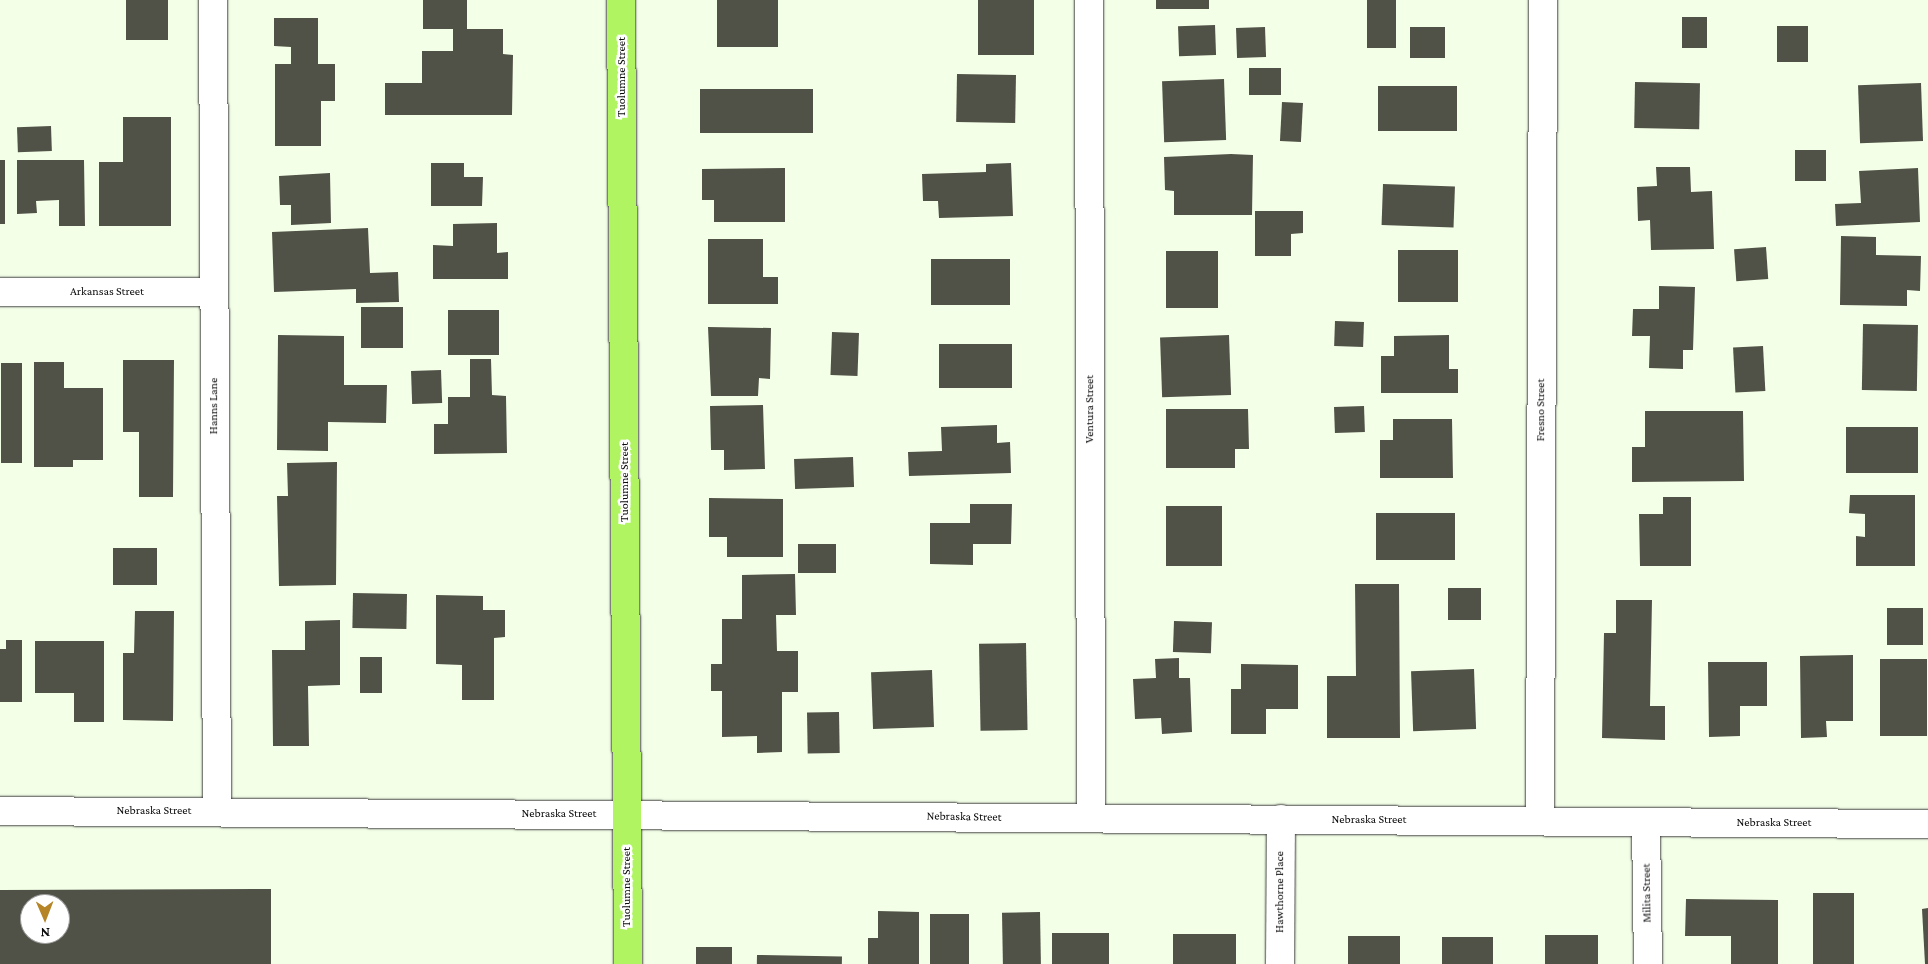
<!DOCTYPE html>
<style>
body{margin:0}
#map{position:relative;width:1928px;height:964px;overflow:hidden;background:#f3ffe7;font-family:"Crimson Pro",serif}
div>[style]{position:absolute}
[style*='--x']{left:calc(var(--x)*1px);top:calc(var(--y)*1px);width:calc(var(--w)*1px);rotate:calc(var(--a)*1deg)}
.building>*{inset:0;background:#515247;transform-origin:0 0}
.roads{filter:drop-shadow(0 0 1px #3d3d3d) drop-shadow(0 0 1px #3d3d3d)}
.minor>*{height:28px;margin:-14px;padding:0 14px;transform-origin:14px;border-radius:14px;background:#fff}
.major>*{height:28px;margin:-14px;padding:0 14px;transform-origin:14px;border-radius:14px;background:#b0f561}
span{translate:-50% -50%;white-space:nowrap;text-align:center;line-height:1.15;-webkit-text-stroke:5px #fff;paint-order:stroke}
.street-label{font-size:12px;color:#0a0a0a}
.north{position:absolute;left:20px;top:894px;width:50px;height:50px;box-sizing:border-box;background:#fff;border:1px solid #9d9d9d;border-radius:50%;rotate:179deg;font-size:14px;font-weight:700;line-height:20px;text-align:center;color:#0a0a0a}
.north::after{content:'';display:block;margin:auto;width:18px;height:22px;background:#b58527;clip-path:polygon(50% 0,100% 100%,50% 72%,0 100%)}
</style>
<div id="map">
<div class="building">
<div style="left:126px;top:0;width:42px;height:40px"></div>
<div style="clip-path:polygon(423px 0,467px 0,467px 29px,503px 29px,503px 54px,513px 55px,512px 115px,385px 115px,385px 83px,422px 83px,422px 51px,453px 51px,453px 29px,423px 29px)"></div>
<div style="left:717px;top:0;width:61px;height:47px"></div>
<div style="left:978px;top:0;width:56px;height:55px"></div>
<div style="left:1156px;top:0;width:53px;height:9px"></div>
<div style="left:1367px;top:0;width:29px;height:48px"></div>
<div style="left:1682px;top:17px;width:25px;height:31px"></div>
<div style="clip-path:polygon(274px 18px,318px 18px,318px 64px,335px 64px,335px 101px,321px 101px,321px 146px,275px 146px,275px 64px,291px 64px,291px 47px,274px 46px)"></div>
<div style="left:1215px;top:25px;width:30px;height:37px;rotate:88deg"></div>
<div style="left:1777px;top:26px;width:31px;height:36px"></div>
<div style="left:1265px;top:27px;width:30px;height:29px;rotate:88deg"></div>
<div style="left:1410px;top:27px;width:35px;height:31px"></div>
<div style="left:1249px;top:68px;width:32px;height:27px"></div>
<div style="left:957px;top:74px;width:59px;height:48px;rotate:1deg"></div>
<div style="left:1224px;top:79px;width:61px;height:62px;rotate:88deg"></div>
<div style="left:1635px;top:82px;width:65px;height:46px;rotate:1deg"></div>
<div style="left:1921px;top:83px;width:58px;height:63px;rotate:88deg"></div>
<div style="left:1457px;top:86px;width:45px;height:79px;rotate:90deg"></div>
<div style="left:700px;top:89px;width:113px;height:44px"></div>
<div style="left:1282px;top:102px;width:21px;height:39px;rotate:3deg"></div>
<div style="clip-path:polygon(123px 117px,171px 117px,171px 226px,99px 226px,99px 162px,123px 162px)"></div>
<div style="left:51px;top:126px;width:25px;height:34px;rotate:88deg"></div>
<div style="left:1795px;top:150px;width:31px;height:31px"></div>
<div style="clip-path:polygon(1231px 154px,1253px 155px,1252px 215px,1174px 215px,1174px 191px,1165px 190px,1164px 157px)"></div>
<div style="left:0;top:160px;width:5px;height:64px"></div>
<div style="clip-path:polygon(17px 160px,84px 160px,85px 226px,59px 226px,59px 200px,36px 201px,37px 213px,17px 214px)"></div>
<div style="clip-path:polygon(431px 163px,464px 163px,464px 177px,483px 177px,482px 206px,431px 206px)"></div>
<div style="clip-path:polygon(1011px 163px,1013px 216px,939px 218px,938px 201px,923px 201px,922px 174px,986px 172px,986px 164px)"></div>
<div style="clip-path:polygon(1656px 167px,1690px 167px,1691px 192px,1712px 191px,1714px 249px,1651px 250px,1650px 220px,1638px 221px,1637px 187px,1657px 186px)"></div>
<div style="clip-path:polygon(785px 168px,785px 222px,714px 222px,714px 200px,702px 200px,702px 169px)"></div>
<div style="clip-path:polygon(1918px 168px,1920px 222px,1836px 226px,1835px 204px,1861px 203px,1859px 171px)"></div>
<div style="clip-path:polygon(330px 173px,331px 223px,291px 225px,291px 205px,280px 205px,279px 176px)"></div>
<div style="left:1383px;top:184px;width:72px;height:41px;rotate:2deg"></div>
<div style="clip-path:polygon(1255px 211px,1303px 211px,1303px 233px,1291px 234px,1291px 256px,1255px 256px)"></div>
<div style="clip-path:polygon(497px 223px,497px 253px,508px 252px,508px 279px,433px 279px,433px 245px,453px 246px,453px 224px)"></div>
<div style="clip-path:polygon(368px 228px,370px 273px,398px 272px,399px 302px,356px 303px,356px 289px,274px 292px,272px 232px)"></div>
<div style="clip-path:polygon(1841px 236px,1876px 237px,1876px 255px,1921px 256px,1920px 291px,1907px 290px,1907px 306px,1840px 305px)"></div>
<div style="clip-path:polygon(708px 239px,763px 239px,763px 277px,778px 277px,778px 304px,708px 304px)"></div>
<div style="left:1766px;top:247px;width:32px;height:32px;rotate:86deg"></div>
<div style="left:1398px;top:250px;width:60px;height:52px"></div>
<div style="left:1166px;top:251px;width:52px;height:57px"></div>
<div style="left:931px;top:259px;width:79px;height:46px"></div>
<div style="clip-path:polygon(1659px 286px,1695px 287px,1693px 350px,1683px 350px,1683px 369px,1649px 368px,1650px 336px,1632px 336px,1633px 309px,1659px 309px)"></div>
<div style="left:361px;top:307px;width:42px;height:41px"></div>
<div style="left:448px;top:310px;width:51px;height:45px"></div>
<div style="left:1335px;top:321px;width:29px;height:25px;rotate:2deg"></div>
<div style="left:1863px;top:324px;width:55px;height:66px;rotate:1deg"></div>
<div style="clip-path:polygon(708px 327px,771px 328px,770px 379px,759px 378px,758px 396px,711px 396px)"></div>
<div style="left:832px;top:332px;width:27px;height:43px;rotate:2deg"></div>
<div style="clip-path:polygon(278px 335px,344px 336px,344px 385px,387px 385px,386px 423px,328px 422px,328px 451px,277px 450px)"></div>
<div style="left:1229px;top:335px;width:60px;height:69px;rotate:88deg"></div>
<div style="clip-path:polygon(1449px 335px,1449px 369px,1458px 369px,1458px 393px,1381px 393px,1381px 356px,1394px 356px,1394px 336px)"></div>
<div style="left:939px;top:344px;width:73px;height:44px"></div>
<div style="left:1763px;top:346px;width:45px;height:30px;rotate:87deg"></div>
<div style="clip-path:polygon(470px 359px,491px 359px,492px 395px,506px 396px,507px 453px,434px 454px,434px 424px,448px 424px,448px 397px,470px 397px)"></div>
<div style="clip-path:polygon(123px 360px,174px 360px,173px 497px,139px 497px,139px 432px,123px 432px)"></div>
<div style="clip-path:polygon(34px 362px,64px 362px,64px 388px,103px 388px,103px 460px,73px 460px,73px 467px,34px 467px)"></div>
<div style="left:1px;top:363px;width:21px;height:100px"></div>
<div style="left:441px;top:370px;width:33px;height:30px;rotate:88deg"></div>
<div style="clip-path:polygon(763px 405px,765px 469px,724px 470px,724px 450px,711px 450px,710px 406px)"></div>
<div style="left:1364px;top:406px;width:26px;height:30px;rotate:88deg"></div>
<div style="clip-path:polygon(1166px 409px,1248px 409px,1249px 449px,1235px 449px,1235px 468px,1166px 468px)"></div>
<div style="clip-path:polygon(1645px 411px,1743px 411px,1744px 481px,1632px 482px,1632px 447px,1645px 447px)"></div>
<div style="clip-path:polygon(1393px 419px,1452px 419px,1453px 478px,1380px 478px,1380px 440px,1393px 440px)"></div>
<div style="clip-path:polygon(997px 425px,997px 443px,1010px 442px,1011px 473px,909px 476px,908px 452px,942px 451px,941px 427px)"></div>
<div style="left:1846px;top:427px;width:72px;height:46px"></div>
<div style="left:853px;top:457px;width:30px;height:59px;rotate:88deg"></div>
<div style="clip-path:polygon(337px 462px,336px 585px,279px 586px,277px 496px,288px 496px,287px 463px)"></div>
<div style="clip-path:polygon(1850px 495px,1915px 495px,1915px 566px,1856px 566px,1856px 536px,1865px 537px,1865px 514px,1849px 513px)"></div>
<div style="clip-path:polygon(1663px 497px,1691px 497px,1691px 566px,1640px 566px,1639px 514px,1663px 514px)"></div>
<div style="clip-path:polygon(709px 498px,783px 499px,783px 557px,727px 557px,727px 537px,709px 537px)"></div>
<div style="clip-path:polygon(970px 504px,1012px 504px,1011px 544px,973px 544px,973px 565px,930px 564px,930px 523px,970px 523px)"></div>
<div style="left:1166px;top:506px;width:56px;height:60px"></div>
<div style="left:1376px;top:513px;width:79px;height:47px"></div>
<div style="left:798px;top:544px;width:38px;height:29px"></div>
<div style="left:113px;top:548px;width:44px;height:37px"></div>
<div style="clip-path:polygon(795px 574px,796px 615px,776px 615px,777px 651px,798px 651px,798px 692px,782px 692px,782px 752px,757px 753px,757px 736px,722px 737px,722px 691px,711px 691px,711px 664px,722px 664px,722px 619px,742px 619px,742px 575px)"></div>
<div style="clip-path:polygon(1355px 584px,1399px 584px,1400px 738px,1327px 738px,1327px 676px,1356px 676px)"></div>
<div style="left:1448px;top:588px;width:33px;height:32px"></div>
<div style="left:353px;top:593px;width:54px;height:35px;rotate:1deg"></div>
<div style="clip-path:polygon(436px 595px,483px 596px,483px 610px,505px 610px,505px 637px,494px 638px,494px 700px,462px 700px,462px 665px,436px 664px)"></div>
<div style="clip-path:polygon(1616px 600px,1652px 600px,1650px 706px,1665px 706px,1665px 740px,1602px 738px,1604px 633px,1616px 633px)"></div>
<div style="left:1887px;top:608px;width:36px;height:37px"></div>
<div style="clip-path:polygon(135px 611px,174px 611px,173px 721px,123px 720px,123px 653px,134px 653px)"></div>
<div style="clip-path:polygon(340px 620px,340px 685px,308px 686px,309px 746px,273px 746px,272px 650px,305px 650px,305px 621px)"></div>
<div style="left:1174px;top:621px;width:38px;height:31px;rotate:2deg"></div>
<div style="clip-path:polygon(6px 640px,22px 640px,22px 702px,0 702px,0 649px,6px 649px)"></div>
<div style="clip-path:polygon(35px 641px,104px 641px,104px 722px,74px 722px,74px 693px,35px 693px)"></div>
<div style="left:1026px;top:643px;width:87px;height:47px;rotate:89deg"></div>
<div style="clip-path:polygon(1853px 655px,1853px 721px,1826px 721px,1827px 737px,1801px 738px,1800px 656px)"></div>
<div style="left:360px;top:657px;width:22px;height:36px"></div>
<div style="clip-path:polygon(1179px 658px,1179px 678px,1190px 678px,1192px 732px,1162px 734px,1161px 718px,1135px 719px,1133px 679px,1156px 678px,1155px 659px)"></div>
<div style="left:1880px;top:659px;width:47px;height:77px"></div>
<div style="clip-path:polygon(1708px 662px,1767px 662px,1767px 706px,1740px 706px,1740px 736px,1709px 737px)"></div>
<div style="clip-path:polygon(1241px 664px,1298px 665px,1298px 709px,1266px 709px,1266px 734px,1231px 734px,1231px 689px,1241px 689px)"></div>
<div style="left:1474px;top:669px;width:60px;height:63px;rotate:88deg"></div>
<div style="left:932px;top:670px;width:57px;height:61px;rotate:88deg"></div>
<div style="left:839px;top:712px;width:41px;height:32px;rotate:89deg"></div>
<div style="clip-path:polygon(evenodd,271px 889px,271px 964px,0 964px,0 890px,271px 889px,30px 904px,60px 904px,60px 934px,30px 934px,30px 904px)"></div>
<div style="left:1813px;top:893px;width:41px;height:71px"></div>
<div style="clip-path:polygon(1686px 899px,1778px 900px,1778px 964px,1731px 964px,1731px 936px,1685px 936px)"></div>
<div style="clip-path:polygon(1928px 908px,1928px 964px,1925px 964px,1922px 909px)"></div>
<div style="clip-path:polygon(878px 911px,919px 912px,919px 964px,868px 964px,868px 938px,878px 938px)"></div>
<div style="left:1040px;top:912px;width:52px;height:38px;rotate:89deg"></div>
<div style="left:930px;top:914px;width:39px;height:50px"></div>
<div style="left:1052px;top:933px;width:57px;height:31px"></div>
<div style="left:1173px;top:934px;width:63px;height:30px"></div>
<div style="left:1598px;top:935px;width:29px;height:53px;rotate:90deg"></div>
<div style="left:1400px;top:936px;width:28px;height:52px;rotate:90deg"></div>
<div style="left:1442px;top:937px;width:51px;height:27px"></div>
<div style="left:732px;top:947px;width:17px;height:36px;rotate:90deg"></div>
<div style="left:757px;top:955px;width:85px;height:9px;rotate:1deg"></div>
</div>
<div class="roads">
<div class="minor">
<div style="--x:213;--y:0;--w:812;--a:89.72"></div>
<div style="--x:1089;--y:0;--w:818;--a:89.86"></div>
<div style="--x:0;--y:292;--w:214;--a:0"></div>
<div style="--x:0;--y:811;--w:1928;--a:0.39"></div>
<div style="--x:1540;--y:820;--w:820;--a:-89.79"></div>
<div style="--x:1646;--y:823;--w:141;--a:89.2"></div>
<div style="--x:1280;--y:964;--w:145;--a:-89.6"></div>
</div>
<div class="major">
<div style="--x:621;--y:0;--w:964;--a:89.58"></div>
</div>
</div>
<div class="street-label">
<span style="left:622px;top:77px;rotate:-90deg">Tuolumne Street</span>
<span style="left:107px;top:292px">Arkansas Street</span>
<span style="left:214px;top:406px;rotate:-90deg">Hanns Lane</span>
<span style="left:1090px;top:409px;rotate:-90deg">Ventura Street</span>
<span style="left:1541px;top:410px;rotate:-90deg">Fresno Street</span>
<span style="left:625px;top:482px;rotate:-90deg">Tuolumne Street</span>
<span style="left:154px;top:811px">Nebraska Street</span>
<span style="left:559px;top:814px">Nebraska Street</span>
<span style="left:964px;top:817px;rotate:1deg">Nebraska Street</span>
<span style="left:1369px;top:820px">Nebraska Street</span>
<span style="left:1774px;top:823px">Nebraska Street</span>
<span style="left:627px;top:887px;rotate:-90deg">Tuolumne Street</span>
<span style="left:1280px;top:892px;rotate:-90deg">Hawthorne Place</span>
<span style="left:1647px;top:893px;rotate:-91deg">Milita Street</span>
</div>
<div class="north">N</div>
</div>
